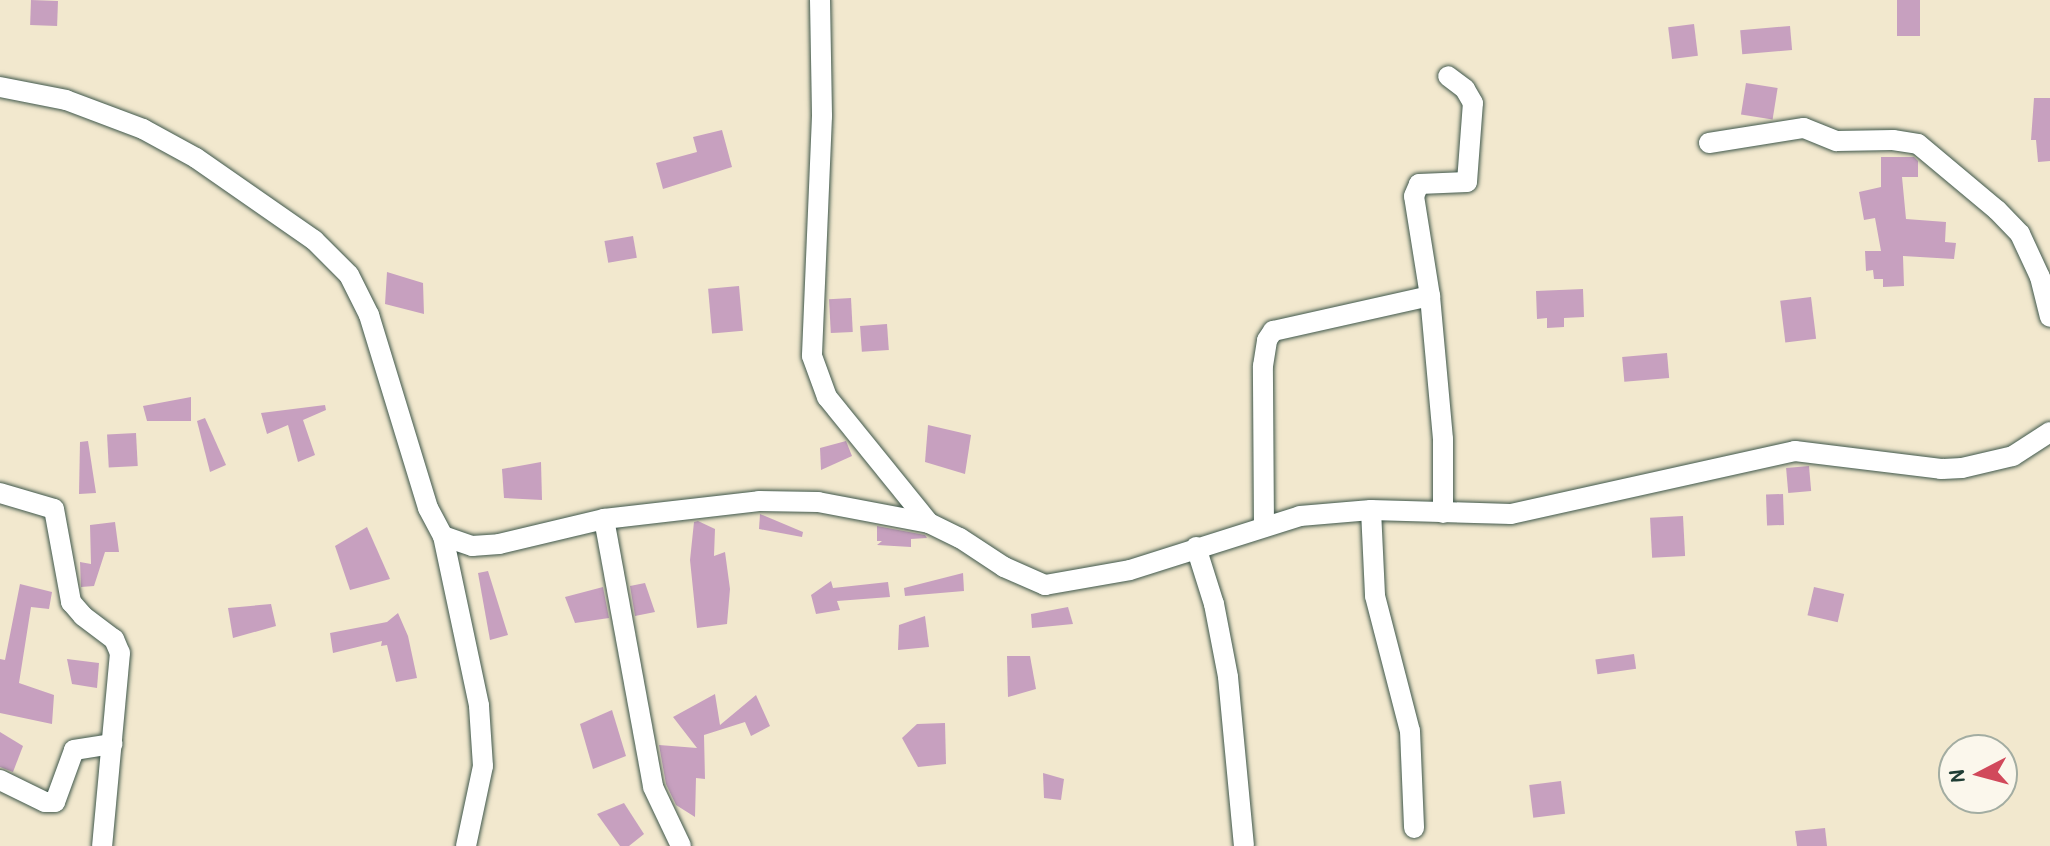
<!DOCTYPE html>
<style>
body{margin:0}
#map{position:relative;width:2050px;height:846px;overflow:hidden;background:#f2e8ce;font-family:"Patrick Hand",sans-serif}
div>[style]{position:absolute}
[style*='--x']{left:calc(var(--x)*1px);top:calc(var(--y)*1px);width:calc(var(--w)*1px);rotate:calc(var(--a)*1deg)}
.building>*{inset:0;background:#c7a0bf;transform-origin:0 0}
.roads{filter:drop-shadow(0 0 2px #3f574b) drop-shadow(0 0 2px #3f574b)}
.street>*{height:20px;margin:-10px;padding:0 10px;transform-origin:10px;border-radius:10px;background:#fff}
span{translate:-50% -50%;white-space:nowrap;text-align:center;line-height:1.15;-webkit-text-stroke:7px #fbf7ec;paint-order:stroke}
.north{position:absolute;left:1938px;top:734px;width:80px;height:80px;box-sizing:border-box;background:#fbf7ec;border:2px solid #a3ada2;border-radius:50%;rotate:264deg;font-size:22px;font-weight:700;line-height:32px;text-align:center;color:#1f3d34}
.north::after{content:'';display:block;margin:auto;width:28px;height:36px;background:#d1495b;clip-path:polygon(50% 0,100% 100%,50% 72%,0 100%)}
</style>
<div id="map">
<div class="building">
<div style="left:31px;top:0;width:27px;height:25px;rotate:2deg"></div>
<div style="left:1897px;top:0;width:23px;height:36px"></div>
<div style="left:1694px;top:24px;width:32px;height:26px;rotate:83deg"></div>
<div style="left:1790px;top:26px;width:24px;height:50px;rotate:85deg"></div>
<div style="left:1746px;top:83px;width:32px;height:32px;rotate:9deg"></div>
<div style="clip-path:polygon(2034px 98px,2050px 98px,2050px 161px,2038px 162px,2036px 140px,2031px 140px)"></div>
<div style="clip-path:polygon(722px 130px,732px 167px,663px 189px,656px 163px,697px 152px,693px 137px)"></div>
<div style="clip-path:polygon(1881px 157px,1914px 157px,1918px 161px,1918px 177px,1902px 177px,1906px 219px,1946px 222px,1945px 242px,1956px 243px,1954px 259px,1903px 256px,1904px 286px,1883px 287px,1883px 279px,1874px 279px,1873px 270px,1866px 271px,1865px 251px,1881px 251px,1875px 218px,1864px 220px,1859px 192px,1881px 187px)"></div>
<div style="left:633px;top:236px;width:22px;height:29px;rotate:80deg"></div>
<div style="clip-path:polygon(387px 272px,423px 283px,424px 314px,385px 304px)"></div>
<div style="left:739px;top:286px;width:45px;height:31px;rotate:85deg"></div>
<div style="clip-path:polygon(1583px 289px,1584px 317px,1564px 318px,1564px 327px,1547px 328px,1547px 318px,1537px 319px,1536px 291px)"></div>
<div style="left:1811px;top:297px;width:42px;height:31px;rotate:83deg"></div>
<div style="left:851px;top:298px;width:34px;height:22px;rotate:87deg"></div>
<div style="left:887px;top:324px;width:26px;height:27px;rotate:86deg"></div>
<div style="left:1667px;top:353px;width:25px;height:45px;rotate:85deg"></div>
<div style="clip-path:polygon(191px 397px,191px 421px,147px 421px,143px 406px)"></div>
<div style="clip-path:polygon(325px 405px,326px 410px,303px 420px,315px 455px,298px 462px,288px 425px,267px 434px,261px 413px)"></div>
<div style="clip-path:polygon(205px 418px,226px 465px,210px 472px,197px 421px)"></div>
<div style="clip-path:polygon(928px 425px,971px 435px,965px 474px,925px 462px)"></div>
<div style="left:136px;top:433px;width:33px;height:29px;rotate:87deg"></div>
<div style="clip-path:polygon(88px 441px,96px 493px,79px 494px,80px 442px)"></div>
<div style="clip-path:polygon(846px 441px,852px 456px,821px 470px,820px 448px)"></div>
<div style="clip-path:polygon(541px 462px,542px 500px,504px 498px,502px 469px)"></div>
<div style="left:1809px;top:466px;width:25px;height:23px;rotate:85deg"></div>
<div style="left:1783px;top:494px;width:31px;height:17px;rotate:88deg"></div>
<div style="clip-path:polygon(760px 514px,803px 532px,802px 537px,759px 529px)"></div>
<div style="left:1683px;top:516px;width:40px;height:33px;rotate:87deg"></div>
<div style="clip-path:polygon(698px 521px,715px 529px,714px 556px,725px 552px,730px 589px,727px 624px,697px 628px,690px 560px,694px 522px)"></div>
<div style="clip-path:polygon(115px 522px,119px 552px,105px 552px,94px 586px,81px 587px,80px 562px,91px 564px,90px 525px)"></div>
<div style="clip-path:polygon(877px 526px,925px 535px,927px 538px,911px 539px,911px 547px,877px 545px,882px 541px,877px 541px)"></div>
<div style="clip-path:polygon(367px 527px,390px 579px,350px 590px,335px 546px)"></div>
<div style="clip-path:polygon(488px 571px,508px 635px,490px 640px,478px 573px)"></div>
<div style="clip-path:polygon(963px 573px,964px 591px,905px 596px,904px 588px)"></div>
<div style="clip-path:polygon(831px 581px,833px 588px,888px 582px,890px 597px,837px 601px,840px 610px,816px 614px,811px 595px)"></div>
<div style="clip-path:polygon(645px 583px,655px 612px,635px 616px,630px 586px)"></div>
<div style="clip-path:polygon(20px 584px,52px 592px,49px 609px,31px 607px,19px 683px,54px 695px,52px 724px,0 713px,0 659px,5px 660px)"></div>
<div style="clip-path:polygon(603px 587px,609px 618px,575px 623px,565px 597px)"></div>
<div style="left:1814px;top:587px;width:31px;height:29px;rotate:13deg"></div>
<div style="clip-path:polygon(271px 604px,276px 626px,233px 638px,228px 608px)"></div>
<div style="clip-path:polygon(1068px 607px,1073px 624px,1032px 628px,1031px 614px)"></div>
<div style="clip-path:polygon(398px 613px,408px 636px,417px 678px,396px 682px,387px 645px,381px 646px,382px 641px,333px 653px,330px 633px,387px 622px)"></div>
<div style="clip-path:polygon(925px 616px,929px 647px,898px 650px,899px 625px)"></div>
<div style="left:1634px;top:654px;width:15px;height:39px;rotate:82deg"></div>
<div style="clip-path:polygon(1007px 656px,1030px 656px,1036px 689px,1008px 697px)"></div>
<div style="clip-path:polygon(67px 659px,99px 663px,97px 688px,72px 684px)"></div>
<div style="clip-path:polygon(715px 694px,720px 725px,756px 695px,770px 726px,751px 736px,745px 722px,704px 735px,705px 779px,696px 778px,695px 817px,676px 805px,666px 784px,659px 745px,697px 748px,673px 717px)"></div>
<div style="clip-path:polygon(612px 710px,626px 756px,593px 769px,580px 724px)"></div>
<div style="clip-path:polygon(945px 723px,946px 764px,918px 767px,902px 738px,917px 724px)"></div>
<div style="clip-path:polygon(0 732px,23px 746px,13px 772px,0 767px)"></div>
<div style="clip-path:polygon(1043px 773px,1064px 779px,1061px 800px,1044px 798px)"></div>
<div style="left:1561px;top:781px;width:33px;height:32px;rotate:83deg"></div>
<div style="clip-path:polygon(624px 803px,644px 834px,629px 846px,620px 846px,597px 814px)"></div>
<div style="clip-path:polygon(1825px 828px,1827px 846px,1797px 846px,1795px 831px)"></div>
</div>
<div class="roads">
<div class="street">
<div style="--x:820;--y:0;--w:116;--a:89"></div>
<div style="--x:822;--y:116;--w:240;--a:92.4"></div>
<div style="--x:812;--y:356;--w:44;--a:69.9"></div>
<div style="--x:827;--y:397;--w:162;--a:51"></div>
<div style="--x:0;--y:87;--w:67;--a:11.1"></div>
<div style="--x:66;--y:100;--w:82;--a:20.6"></div>
<div style="--x:143;--y:129;--w:60;--a:28.7"></div>
<div style="--x:196;--y:158;--w:144;--a:34.8"></div>
<div style="--x:314;--y:240;--w:49;--a:45"></div>
<div style="--x:349;--y:275;--w:45;--a:63.4"></div>
<div style="--x:369;--y:315;--w:202;--a:73"></div>
<div style="--x:428;--y:508;--w:32;--a:62"></div>
<div style="--x:443;--y:536;--w:31;--a:19"></div>
<div style="--x:472;--y:546;--w:27;--a:-4"></div>
<div style="--x:499;--y:544;--w:108;--a:-13.4"></div>
<div style="--x:604;--y:519;--w:156;--a:-6.6"></div>
<div style="--x:759;--y:501;--w:59;--a:1"></div>
<div style="--x:818;--y:502;--w:113;--a:10.7"></div>
<div style="--x:929;--y:523;--w:34;--a:26"></div>
<div style="--x:960;--y:538;--w:53;--a:33.4"></div>
<div style="--x:1004;--y:567;--w:45;--a:23.7"></div>
<div style="--x:1045;--y:585;--w:86;--a:-10"></div>
<div style="--x:1130;--y:570;--w:178;--a:-17.6"></div>
<div style="--x:1300;--y:516;--w:71;--a:-4.8"></div>
<div style="--x:1371;--y:510;--w:140;--a:1.6"></div>
<div style="--x:1511;--y:514;--w:291;--a:-12.5"></div>
<div style="--x:1795;--y:451;--w:147;--a:7"></div>
<div style="--x:1941;--y:469;--w:21;--a:-3"></div>
<div style="--x:1962;--y:468;--w:52;--a:-13.2"></div>
<div style="--x:2013;--y:456;--w:44;--a:-33"></div>
<div style="--x:1709;--y:143;--w:96;--a:-9"></div>
<div style="--x:1804;--y:128;--w:35;--a:22"></div>
<div style="--x:1837;--y:141;--w:56;--a:-1"></div>
<div style="--x:1893;--y:140;--w:25;--a:9"></div>
<div style="--x:1918;--y:144;--w:103;--a:39.9"></div>
<div style="--x:1997;--y:210;--w:33;--a:46"></div>
<div style="--x:2020;--y:234;--w:47;--a:65.1"></div>
<div style="--x:2040;--y:277;--w:41;--a:76"></div>
<div style="--x:0;--y:493;--w:56;--a:16.5"></div>
<div style="--x:54;--y:509;--w:95;--a:79.6"></div>
<div style="--x:71;--y:602;--w:18;--a:49"></div>
<div style="--x:83;--y:616;--w:39;--a:37"></div>
<div style="--x:114;--y:639;--w:15;--a:67"></div>
<div style="--x:120;--y:653;--w:194;--a:95.3"></div>
<div style="--x:1371;--y:510;--w:86;--a:87.3"></div>
<div style="--x:1375;--y:596;--w:139;--a:75.5"></div>
<div style="--x:1410;--y:731;--w:97;--a:87.6"></div>
<div style="--x:1443;--y:513;--w:74;--a:-90"></div>
<div style="--x:1443;--y:439;--w:144;--a:-95.2"></div>
<div style="--x:1430;--y:296;--w:101;--a:-99.1"></div>
<div style="--x:1414;--y:196;--w:13;--a:-67"></div>
<div style="--x:1419;--y:184;--w:48;--a:-2.4"></div>
<div style="--x:1467;--y:182;--w:79;--a:-85.7"></div>
<div style="--x:1473;--y:103;--w:16;--a:-120"></div>
<div style="--x:1465;--y:89;--w:21;--a:-143"></div>
<div style="--x:604;--y:519;--w:272;--a:79.6"></div>
<div style="--x:653;--y:787;--w:65;--a:64.6"></div>
<div style="--x:1264;--y:527;--w:161;--a:-90.4"></div>
<div style="--x:1263;--y:366;--w:26;--a:-81"></div>
<div style="--x:1267;--y:340;--w:11;--a:-56"></div>
<div style="--x:1273;--y:331;--w:161;--a:-12.6"></div>
<div style="--x:443;--y:536;--w:174;--a:78"></div>
<div style="--x:479;--y:706;--w:60;--a:86.2"></div>
<div style="--x:483;--y:766;--w:82;--a:102"></div>
<div style="--x:1196;--y:547;--w:60;--a:72.5"></div>
<div style="--x:1214;--y:604;--w:74;--a:79.1"></div>
<div style="--x:1228;--y:677;--w:169;--a:84.6"></div>
<div style="--x:0;--y:780;--w:50;--a:26.1"></div>
<div style="--x:45;--y:802;--w:10;--a:0"></div>
<div style="--x:55;--y:802;--w:55;--a:-69.9"></div>
<div style="--x:74;--y:750;--w:39;--a:-9"></div>
</div>
</div>
<div class="north">N</div>
</div>
